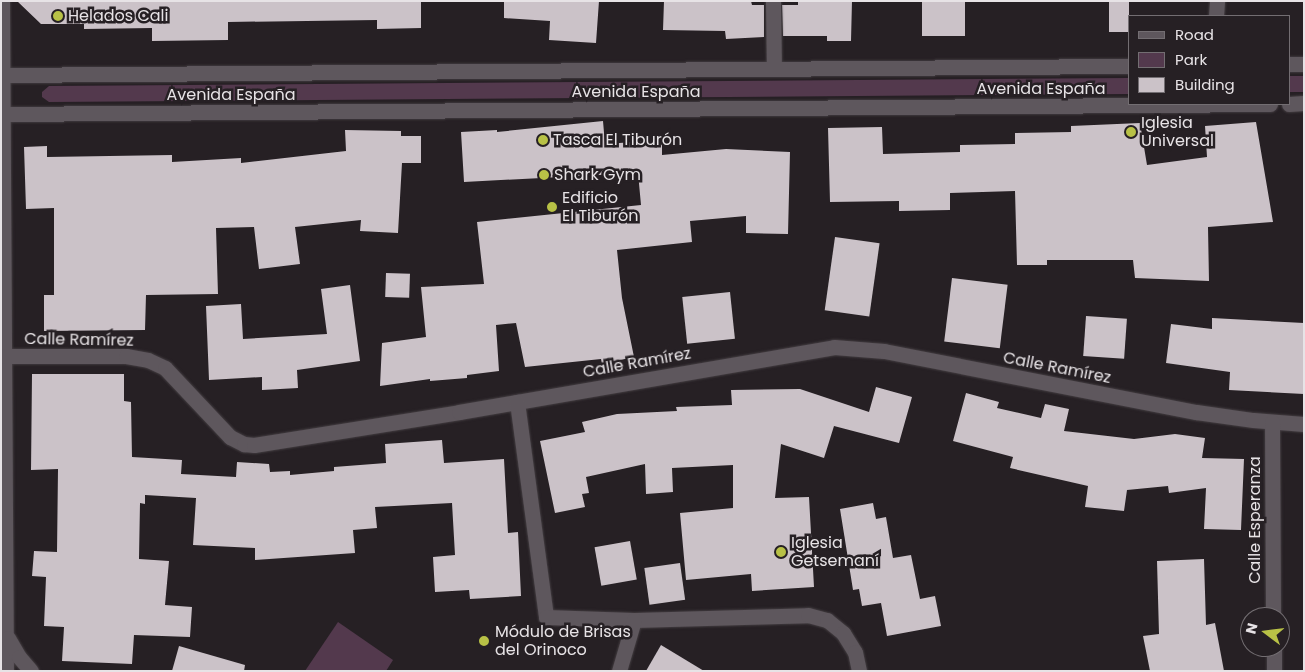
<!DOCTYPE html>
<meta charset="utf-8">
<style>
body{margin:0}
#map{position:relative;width:1305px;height:672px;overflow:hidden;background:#262024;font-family:Poppins,sans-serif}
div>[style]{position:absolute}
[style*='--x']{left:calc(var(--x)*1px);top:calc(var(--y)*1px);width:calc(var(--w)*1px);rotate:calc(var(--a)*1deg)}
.green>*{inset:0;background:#53394d;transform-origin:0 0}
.building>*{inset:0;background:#cbc2c8;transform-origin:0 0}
.roads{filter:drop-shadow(0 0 1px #433d41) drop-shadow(0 0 1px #433d41)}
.minor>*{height:15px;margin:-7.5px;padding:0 7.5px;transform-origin:7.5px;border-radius:7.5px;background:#5e575d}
.secondary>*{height:15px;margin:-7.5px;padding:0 7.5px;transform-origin:7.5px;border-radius:7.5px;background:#5e575d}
.dots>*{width:14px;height:14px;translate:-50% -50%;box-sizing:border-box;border:2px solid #262024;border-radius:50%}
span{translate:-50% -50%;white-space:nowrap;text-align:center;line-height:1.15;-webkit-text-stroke:5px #262024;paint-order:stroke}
.poi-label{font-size:16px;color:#e7e3e6}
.left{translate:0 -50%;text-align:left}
.street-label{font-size:16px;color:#e7e3e6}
.frame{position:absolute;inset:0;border:2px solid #e7e3e6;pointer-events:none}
.legend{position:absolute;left:1128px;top:15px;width:162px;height:90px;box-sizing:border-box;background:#262024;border:1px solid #736e72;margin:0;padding:6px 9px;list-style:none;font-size:15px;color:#e7e3e6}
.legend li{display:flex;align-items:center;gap:10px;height:25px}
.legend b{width:25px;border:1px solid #736e72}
.north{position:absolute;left:1240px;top:607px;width:50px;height:50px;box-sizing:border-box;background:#262024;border:1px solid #736e72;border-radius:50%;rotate:285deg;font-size:14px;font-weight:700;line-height:20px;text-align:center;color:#e7e3e6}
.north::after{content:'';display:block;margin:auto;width:18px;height:22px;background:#b8c146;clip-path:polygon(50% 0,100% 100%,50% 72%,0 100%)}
</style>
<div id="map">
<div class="green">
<div style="left:1289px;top:76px;width:15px;height:16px"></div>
<div style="clip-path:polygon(1129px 78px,1129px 94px,49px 102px,42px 97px,42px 92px,49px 86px)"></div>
<div style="clip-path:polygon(338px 622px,393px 660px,386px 671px,305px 671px)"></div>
</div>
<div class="building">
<div style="clip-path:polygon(17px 1px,421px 1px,421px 28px,377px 29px,377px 20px,228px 22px,228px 40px,152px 41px,152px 28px,84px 29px,84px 24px,41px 24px)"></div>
<div style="clip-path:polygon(504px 1px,599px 1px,596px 43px,549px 40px,550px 21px,504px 18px)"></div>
<div style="clip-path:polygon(664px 1px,751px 1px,752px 5px,764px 5px,764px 37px,726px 39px,725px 31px,663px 30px)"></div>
<div style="clip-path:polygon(798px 1px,852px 1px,851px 41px,827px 41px,827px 36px,783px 36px,782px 5px,798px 5px)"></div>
<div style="left:922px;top:1px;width:43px;height:35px"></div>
<div style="left:1109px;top:1px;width:20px;height:31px"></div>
<div style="clip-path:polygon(603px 121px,605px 144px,662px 140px,662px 155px,726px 149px,790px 152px,788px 234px,746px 233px,746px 216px,690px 221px,692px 242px,617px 250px,622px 298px,634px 357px,602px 364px,601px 359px,525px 367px,516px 323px,496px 325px,499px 371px,467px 375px,467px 378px,430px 381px,430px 379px,380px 386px,382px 343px,426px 337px,421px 287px,484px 284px,477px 222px,641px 205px,638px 173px,464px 182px,461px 132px,497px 130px,497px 132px)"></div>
<div style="clip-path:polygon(1256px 122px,1273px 222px,1208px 227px,1209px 281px,1135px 278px,1133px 260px,1047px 260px,1047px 265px,1017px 265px,1015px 191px,950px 193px,950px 210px,899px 211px,899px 201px,830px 202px,828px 128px,882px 127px,883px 154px,960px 152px,960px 145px,1015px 144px,1015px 133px,1071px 132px,1071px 126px,1140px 123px,1147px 165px,1207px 157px,1205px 126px)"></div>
<div style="clip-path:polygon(345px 130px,401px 131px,401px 136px,421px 136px,421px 163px,402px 163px,398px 233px,360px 231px,361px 220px,295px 227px,300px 264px,259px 269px,254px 227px,216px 228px,218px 294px,146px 295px,145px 330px,44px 331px,44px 295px,54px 295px,54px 208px,26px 209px,24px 147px,47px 146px,47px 157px,172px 155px,172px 162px,241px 158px,241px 163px,346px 151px)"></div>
<div style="left:835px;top:237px;width:45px;height:74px;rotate:8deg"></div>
<div style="left:386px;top:273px;width:24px;height:24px;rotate:2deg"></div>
<div style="left:952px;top:278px;width:56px;height:64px;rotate:7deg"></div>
<div style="clip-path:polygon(350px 285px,360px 361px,297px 370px,298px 388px,262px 390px,262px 377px,209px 380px,206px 306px,241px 304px,243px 339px,327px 334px,321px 289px)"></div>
<div style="left:730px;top:292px;width:47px;height:48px;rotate:84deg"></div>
<div style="left:1086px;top:316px;width:41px;height:40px;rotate:4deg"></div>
<div style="clip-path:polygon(1212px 318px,1304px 323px,1304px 394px,1229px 390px,1230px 372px,1166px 363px,1171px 324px,1212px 329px)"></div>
<div style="clip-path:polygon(32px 374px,124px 374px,124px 401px,131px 402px,132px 457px,182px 460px,181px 474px,236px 477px,237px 462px,269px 464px,270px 472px,290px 471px,290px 475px,334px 471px,334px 467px,386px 463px,385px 444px,442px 440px,444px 463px,504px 459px,508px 533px,518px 532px,521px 596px,470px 599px,469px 590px,435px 592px,433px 557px,455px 555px,452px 503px,375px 507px,377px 528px,353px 530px,355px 553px,255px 560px,255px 548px,193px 545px,196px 498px,145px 495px,145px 504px,140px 503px,139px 559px,169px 561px,165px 605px,192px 607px,190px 637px,134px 635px,132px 664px,62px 661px,64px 627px,44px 626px,46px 577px,32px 576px,34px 551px,57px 552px,58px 469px,31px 470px)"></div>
<div style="clip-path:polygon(876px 387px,912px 397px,899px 443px,834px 426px,824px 458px,781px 444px,775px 498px,809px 497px,814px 587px,752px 591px,751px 574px,686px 580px,680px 513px,733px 508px,733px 465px,672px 468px,673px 492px,646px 494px,645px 464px,586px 477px,589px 493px,582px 494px,585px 507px,555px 513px,540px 441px,585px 432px,582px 422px,617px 414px,677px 411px,676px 407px,732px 405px,731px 390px,800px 389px,869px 412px)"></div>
<div style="clip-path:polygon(966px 393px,999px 402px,997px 408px,1041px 418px,1045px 404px,1069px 409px,1064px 431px,1134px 439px,1175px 434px,1205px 438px,1202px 458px,1244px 459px,1241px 530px,1204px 529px,1206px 488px,1169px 493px,1168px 486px,1127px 490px,1124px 511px,1085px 507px,1088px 486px,1010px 468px,1013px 457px,953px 441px)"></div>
<div style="clip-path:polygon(873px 503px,876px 519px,886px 517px,893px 558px,911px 555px,920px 599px,935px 596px,941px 626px,887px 636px,881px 603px,862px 606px,859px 589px,853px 590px,840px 509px)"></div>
<div style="left:630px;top:541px;width:39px;height:36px;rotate:80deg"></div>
<div style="clip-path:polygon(1204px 559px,1206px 625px,1215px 623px,1224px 671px,1150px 671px,1143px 636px,1159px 634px,1157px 561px)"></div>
<div style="left:680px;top:563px;width:37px;height:36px;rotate:82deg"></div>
<div style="clip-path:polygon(661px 645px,704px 671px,646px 671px)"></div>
<div style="clip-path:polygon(179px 646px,245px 665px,244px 671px,172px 671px)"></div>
</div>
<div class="roads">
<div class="minor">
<div style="--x:2;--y:1;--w:670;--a:89.66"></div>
<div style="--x:773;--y:1;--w:68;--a:89.2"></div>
<div style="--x:1216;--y:16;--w:15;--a:-86"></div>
<div style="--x:5;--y:356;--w:121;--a:0"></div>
<div style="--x:126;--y:356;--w:22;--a:10"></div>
<div style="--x:148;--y:360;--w:19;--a:25"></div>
<div style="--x:165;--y:368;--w:95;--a:46.7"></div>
<div style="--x:230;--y:437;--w:16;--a:27"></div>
<div style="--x:244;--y:444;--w:10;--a:6"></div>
<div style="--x:254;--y:445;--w:208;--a:-9.1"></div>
<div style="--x:459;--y:412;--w:381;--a:-9.8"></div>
<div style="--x:834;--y:347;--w:50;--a:4.6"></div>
<div style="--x:884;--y:351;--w:318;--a:11.1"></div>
<div style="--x:1196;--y:412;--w:58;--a:8"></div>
<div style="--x:1253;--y:420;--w:51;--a:4.5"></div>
<div style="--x:517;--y:402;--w:217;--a:82.3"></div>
<div style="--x:546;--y:617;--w:88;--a:2"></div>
<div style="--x:634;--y:620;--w:174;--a:-1.6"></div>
<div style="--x:808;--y:615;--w:20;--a:15"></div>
<div style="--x:827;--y:620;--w:21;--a:39"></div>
<div style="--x:843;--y:633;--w:22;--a:58"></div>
<div style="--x:855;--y:652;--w:19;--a:78"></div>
<div style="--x:1272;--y:422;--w:195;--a:89.7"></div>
<div style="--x:8;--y:638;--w:22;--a:60"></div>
<div style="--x:19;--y:657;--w:18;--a:49"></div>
<div style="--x:1274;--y:647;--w:24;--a:90"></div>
<div style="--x:619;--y:671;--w:53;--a:-73.6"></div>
</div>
<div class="secondary">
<div style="--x:1289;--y:64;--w:15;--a:0"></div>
<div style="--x:1;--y:75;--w:1128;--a:-0.46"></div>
<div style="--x:1289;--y:104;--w:15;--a:-4"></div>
<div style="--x:1;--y:114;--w:1269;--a:-0.45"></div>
</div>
</div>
<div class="dots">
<div style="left:58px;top:16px;background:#b8c146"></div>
<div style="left:1131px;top:132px;background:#b8c146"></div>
<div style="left:543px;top:140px;background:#b8c146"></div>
<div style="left:544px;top:175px;background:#b8c146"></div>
<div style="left:552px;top:207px;background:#b8c146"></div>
<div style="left:781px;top:552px;background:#b8c146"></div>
<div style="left:484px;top:641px;background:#b8c146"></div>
</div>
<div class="poi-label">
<span class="left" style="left:68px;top:16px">Helados Cali</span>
<span class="left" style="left:1141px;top:132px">Iglesia<br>Universal</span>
<span class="left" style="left:553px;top:140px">Tasca El Tiburón</span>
<span class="left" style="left:554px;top:175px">Shark Gym</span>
<span class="left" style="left:562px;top:207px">Edificio<br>El Tiburón</span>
<span class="left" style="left:791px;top:552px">Iglesia<br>Getsemaní</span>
<span class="left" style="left:495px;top:641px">Módulo de Brisas<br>del Orinoco</span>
</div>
<div class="street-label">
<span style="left:1041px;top:89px">Avenida España</span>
<span style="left:636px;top:92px">Avenida España</span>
<span style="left:231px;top:95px">Avenida España</span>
<span style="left:79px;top:340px;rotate:1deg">Calle Ramírez</span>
<span style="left:637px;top:363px;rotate:-10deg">Calle Ramírez</span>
<span style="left:1057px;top:368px;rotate:11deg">Calle Ramírez</span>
<span style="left:1255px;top:520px;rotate:-90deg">Calle Esperanza</span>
</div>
<div class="frame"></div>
<ul class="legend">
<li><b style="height:6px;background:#5e575d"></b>Road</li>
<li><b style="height:14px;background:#53394d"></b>Park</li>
<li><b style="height:14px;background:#cbc2c8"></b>Building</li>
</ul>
<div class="north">N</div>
</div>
